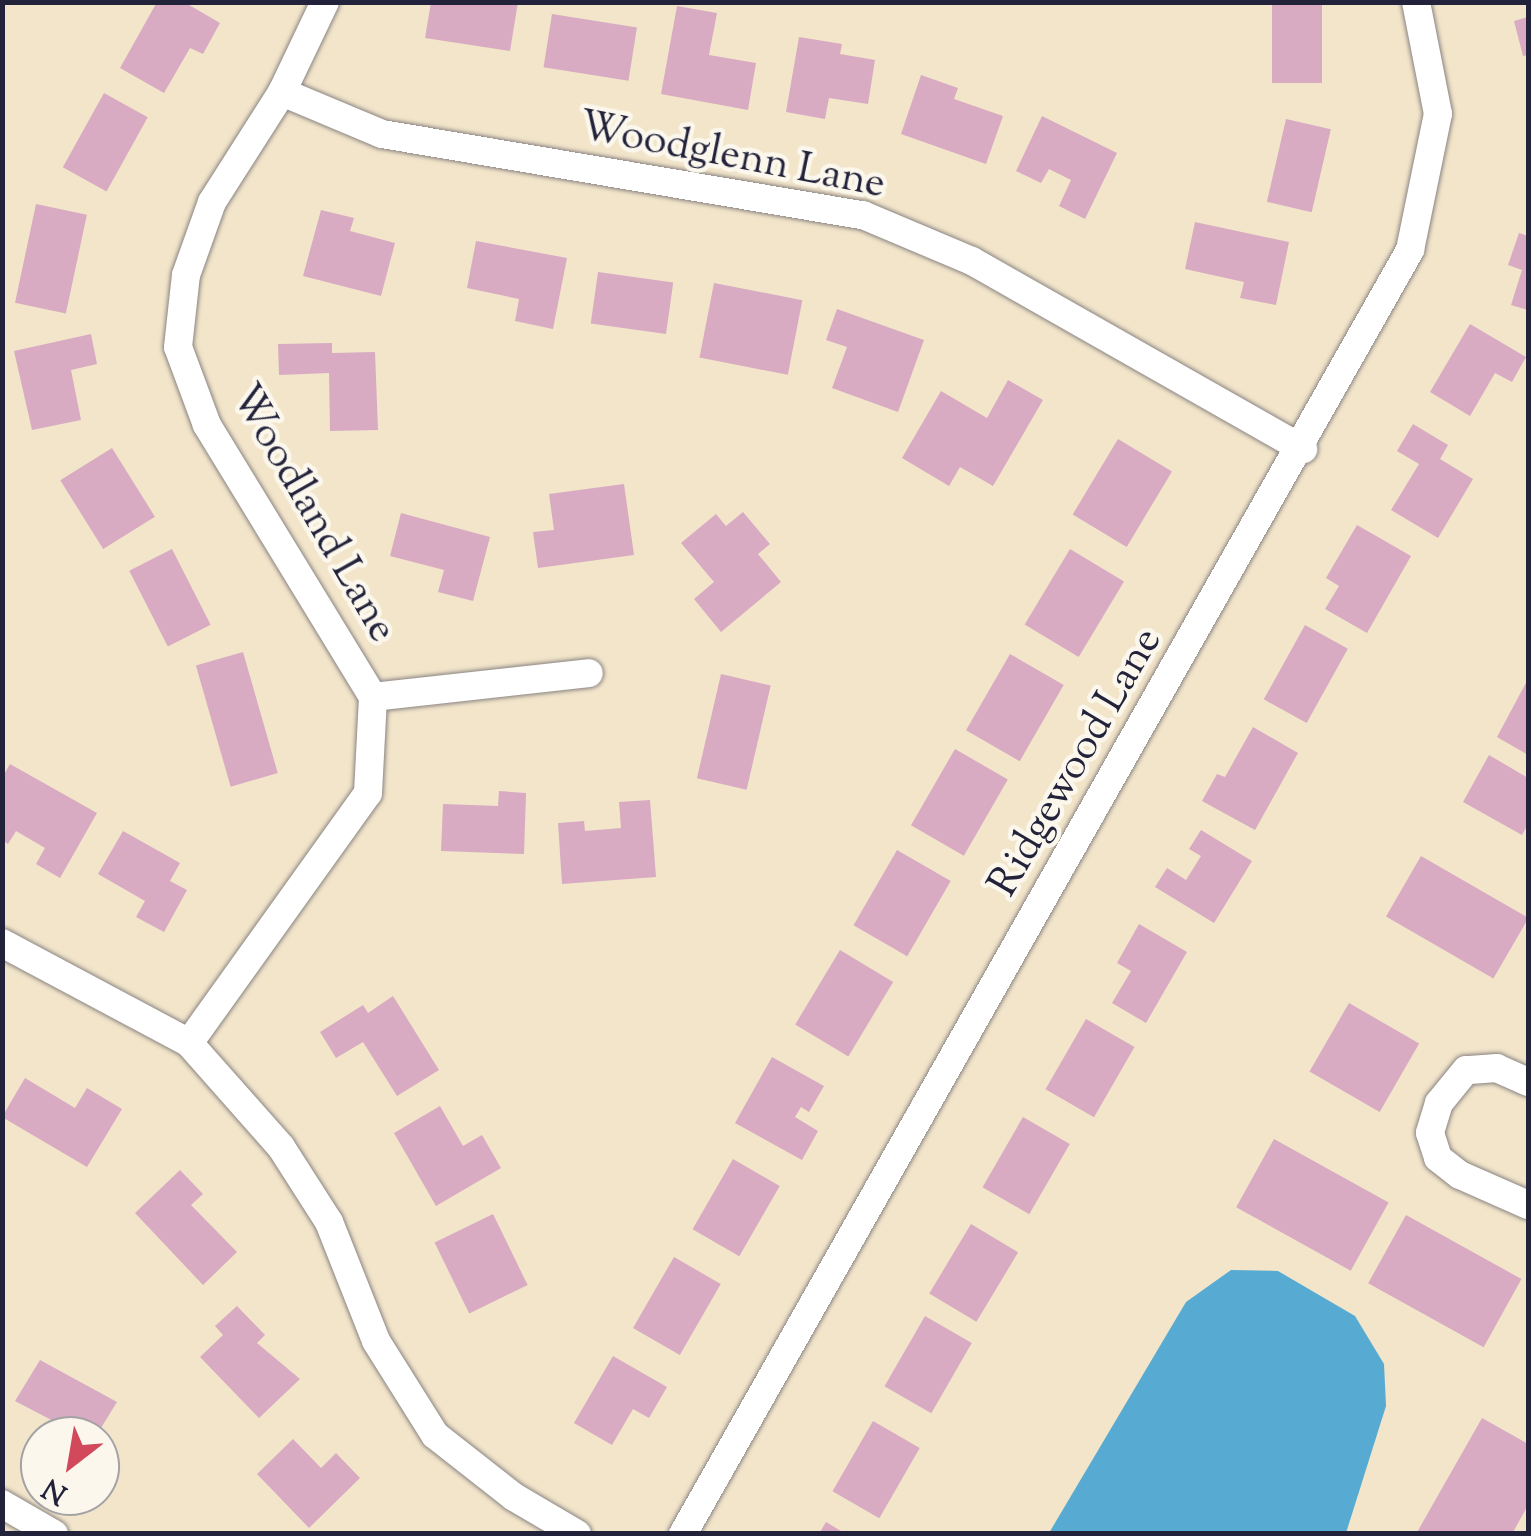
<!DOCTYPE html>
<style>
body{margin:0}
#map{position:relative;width:1531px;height:1536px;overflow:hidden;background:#f2e5ca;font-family:"Sorts Mill Goudy",serif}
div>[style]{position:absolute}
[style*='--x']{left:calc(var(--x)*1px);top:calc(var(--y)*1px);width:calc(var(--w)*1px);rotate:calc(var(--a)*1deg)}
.water>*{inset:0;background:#57aad2}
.building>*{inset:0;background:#d8abc3;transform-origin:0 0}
.roads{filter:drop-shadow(0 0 2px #8a8482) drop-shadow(0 0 2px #8a8482)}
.minor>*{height:28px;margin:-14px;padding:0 14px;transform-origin:14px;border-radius:14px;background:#fff}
span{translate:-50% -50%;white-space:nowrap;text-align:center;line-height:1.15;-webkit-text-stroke:9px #fbf7ec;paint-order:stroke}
.street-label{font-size:42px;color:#22223b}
.frame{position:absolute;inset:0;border:5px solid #22223b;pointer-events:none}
.north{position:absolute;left:20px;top:1416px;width:100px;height:100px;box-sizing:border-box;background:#fbf7ec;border:2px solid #a4a2a5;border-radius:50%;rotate:211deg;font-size:28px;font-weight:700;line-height:40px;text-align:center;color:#22223b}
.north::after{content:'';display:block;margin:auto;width:35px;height:45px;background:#d1495b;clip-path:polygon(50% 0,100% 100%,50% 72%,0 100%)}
</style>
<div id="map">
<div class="water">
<div style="clip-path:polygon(1231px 1270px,1278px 1271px,1355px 1316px,1384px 1364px,1386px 1406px,1346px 1533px,1049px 1533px,1186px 1302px)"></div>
</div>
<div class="building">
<div style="clip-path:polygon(157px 2px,184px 2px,220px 23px,203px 54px,190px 48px,164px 93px,120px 68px)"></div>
<div style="clip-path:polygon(431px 2px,518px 2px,510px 51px,425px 38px)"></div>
<div style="left:1272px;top:2px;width:50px;height:81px"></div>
<div style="clip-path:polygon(677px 6px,717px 13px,709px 55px,756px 63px,748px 110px,661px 94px)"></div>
<div style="left:552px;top:14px;width:86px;height:54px;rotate:9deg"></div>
<div style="clip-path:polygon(1528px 17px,1528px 55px,1523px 56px,1514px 21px)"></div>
<div style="clip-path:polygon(799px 37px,842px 44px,840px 54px,875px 60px,868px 104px,829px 98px,825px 119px,786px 112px)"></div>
<div style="clip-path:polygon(921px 75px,958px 88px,954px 99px,1003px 116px,986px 164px,901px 134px)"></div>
<div style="left:104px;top:93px;width:50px;height:85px;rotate:29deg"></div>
<div style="clip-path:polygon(1042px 116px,1117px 153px,1085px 219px,1059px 206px,1071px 180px,1049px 169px,1041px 183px,1016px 171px)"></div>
<div style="left:1286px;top:119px;width:46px;height:85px;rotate:13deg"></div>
<div style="left:36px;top:204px;width:52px;height:101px;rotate:12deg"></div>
<div style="clip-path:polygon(321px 210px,354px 218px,350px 231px,395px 243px,381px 296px,303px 276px)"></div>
<div style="clip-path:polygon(1195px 222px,1289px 242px,1276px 305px,1240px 298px,1244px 282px,1185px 269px)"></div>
<div style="clip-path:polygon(1519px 233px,1528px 236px,1528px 310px,1511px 305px,1522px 270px,1508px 265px)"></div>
<div style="clip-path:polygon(476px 241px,567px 258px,553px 329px,515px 321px,519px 299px,467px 288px)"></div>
<div style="left:598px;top:272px;width:76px;height:52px;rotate:8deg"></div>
<div style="left:714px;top:283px;width:90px;height:76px;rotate:11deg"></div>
<div style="clip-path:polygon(837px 309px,924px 340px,898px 412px,832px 388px,847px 347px,826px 340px)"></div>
<div style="clip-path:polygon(1470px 324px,1526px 357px,1512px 382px,1495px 373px,1470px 416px,1430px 392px)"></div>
<div style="clip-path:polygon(91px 334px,97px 364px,71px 370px,81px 420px,32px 430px,14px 351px)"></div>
<div style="clip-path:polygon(332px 343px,332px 353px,375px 352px,378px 430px,330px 431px,329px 373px,279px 375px,278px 344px)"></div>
<div style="clip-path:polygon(1008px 380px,1043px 400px,993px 486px,960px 467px,949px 486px,902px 458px,941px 391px,987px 418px)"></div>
<div style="clip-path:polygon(1413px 424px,1448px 445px,1440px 459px,1473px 479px,1438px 538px,1391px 510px,1419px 464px,1397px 451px)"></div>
<div style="left:1118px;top:439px;width:63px;height:88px;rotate:31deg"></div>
<div style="left:112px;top:448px;width:81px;height:61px;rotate:58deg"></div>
<div style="clip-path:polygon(624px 484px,634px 555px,538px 568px,533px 532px,554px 530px,549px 494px)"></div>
<div style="clip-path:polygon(743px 512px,770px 544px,758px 554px,781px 582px,721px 632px,694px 599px,714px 582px,681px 543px,716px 514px,726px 526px)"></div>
<div style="clip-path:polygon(401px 513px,490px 537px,473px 601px,438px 592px,444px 570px,390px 556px)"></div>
<div style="clip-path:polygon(1357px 525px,1411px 556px,1367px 633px,1325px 609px,1339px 586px,1326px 578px)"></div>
<div style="left:172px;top:549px;width:85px;height:48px;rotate:63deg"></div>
<div style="left:1070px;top:549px;width:63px;height:88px;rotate:31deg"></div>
<div style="left:1305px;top:625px;width:49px;height:85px;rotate:29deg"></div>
<div style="left:243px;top:652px;width:126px;height:49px;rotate:74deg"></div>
<div style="left:1010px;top:654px;width:62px;height:88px;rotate:30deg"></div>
<div style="left:721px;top:674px;width:51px;height:107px;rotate:13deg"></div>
<div style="clip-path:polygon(1528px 679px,1528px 755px,1497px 737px)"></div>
<div style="clip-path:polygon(1253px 727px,1298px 753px,1255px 830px,1202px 801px,1217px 774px,1225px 777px)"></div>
<div style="left:955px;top:749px;width:61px;height:88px;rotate:30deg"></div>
<div style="clip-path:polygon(1489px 755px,1528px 778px,1528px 824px,1522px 835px,1463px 802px)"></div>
<div style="clip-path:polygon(10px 764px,97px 813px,60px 878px,36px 864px,45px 848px,16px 831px,8px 844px,2px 840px,2px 778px)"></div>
<div style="clip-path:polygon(499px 791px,526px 793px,524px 854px,441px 851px,443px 804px,498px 806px)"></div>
<div style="clip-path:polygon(650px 800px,656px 877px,562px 884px,558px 823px,584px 821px,585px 831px,621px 828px,619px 802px)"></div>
<div style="clip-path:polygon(1201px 830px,1252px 861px,1214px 923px,1155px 887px,1167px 868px,1186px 880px,1201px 856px,1189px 849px)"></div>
<div style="clip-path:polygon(123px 831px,180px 863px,170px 881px,187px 890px,164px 932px,136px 917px,145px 901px,98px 874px)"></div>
<div style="left:897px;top:850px;width:62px;height:87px;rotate:30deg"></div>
<div style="left:1421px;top:856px;width:124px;height:70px;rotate:30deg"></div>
<div style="clip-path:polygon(1139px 924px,1187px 952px,1146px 1023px,1112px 1003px,1131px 971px,1117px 963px)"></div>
<div style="left:840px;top:950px;width:62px;height:87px;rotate:31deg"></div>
<div style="clip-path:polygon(393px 996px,439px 1070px,397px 1096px,363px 1042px,336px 1058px,320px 1032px,363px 1005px,368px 1013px)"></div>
<div style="left:1349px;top:1003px;width:81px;height:79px;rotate:30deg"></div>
<div style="left:1086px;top:1019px;width:56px;height:81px;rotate:30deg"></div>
<div style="clip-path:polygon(772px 1057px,824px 1086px,809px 1112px,801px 1107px,795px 1117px,818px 1131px,802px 1160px,735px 1123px)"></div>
<div style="clip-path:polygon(25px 1078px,75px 1108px,87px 1088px,122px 1109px,87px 1167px,2px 1117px)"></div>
<div style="clip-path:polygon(440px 1106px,463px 1146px,482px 1135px,501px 1168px,436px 1206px,394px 1133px)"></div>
<div style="left:1023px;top:1117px;width:54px;height:81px;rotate:30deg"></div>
<div style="left:1274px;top:1139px;width:131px;height:78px;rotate:29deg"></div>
<div style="left:733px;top:1159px;width:54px;height:81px;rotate:30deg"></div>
<div style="clip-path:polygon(180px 1170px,203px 1194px,191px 1205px,237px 1252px,203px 1285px,135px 1213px)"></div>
<div style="left:493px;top:1214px;width:79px;height:65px;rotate:64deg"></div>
<div style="left:1406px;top:1215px;width:132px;height:78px;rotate:29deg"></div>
<div style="left:971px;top:1224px;width:55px;height:81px;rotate:31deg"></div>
<div style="left:674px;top:1257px;width:54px;height:82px;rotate:30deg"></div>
<div style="clip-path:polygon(237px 1306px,265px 1335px,257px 1343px,300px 1379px,259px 1418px,200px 1357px,223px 1335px,215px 1326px)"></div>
<div style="left:925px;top:1316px;width:54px;height:81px;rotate:30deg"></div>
<div style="clip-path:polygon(613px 1356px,667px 1387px,649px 1418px,633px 1409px,612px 1445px,574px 1423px)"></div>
<div style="clip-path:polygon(40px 1360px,117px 1402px,96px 1436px,82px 1436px,15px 1401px)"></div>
<div style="clip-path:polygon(1482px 1418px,1528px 1444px,1528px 1505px,1512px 1534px,1416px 1534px)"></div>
<div style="left:873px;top:1421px;width:54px;height:81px;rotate:30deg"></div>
<div style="clip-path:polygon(293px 1439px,321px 1468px,336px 1453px,360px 1478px,309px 1528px,257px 1474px)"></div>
<div style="clip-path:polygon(826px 1522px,846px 1534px,819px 1534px)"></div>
</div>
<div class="roads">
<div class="minor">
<div style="--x:282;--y:92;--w:108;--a:22.8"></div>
<div style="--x:382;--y:134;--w:488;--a:9.6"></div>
<div style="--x:863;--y:215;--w:118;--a:22.9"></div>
<div style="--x:972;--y:261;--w:381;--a:29.6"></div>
<div style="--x:373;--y:697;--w:217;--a:-6.3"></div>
<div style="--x:2;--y:943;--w:212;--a:28.1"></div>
<div style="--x:189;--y:1043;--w:139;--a:48.5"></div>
<div style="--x:281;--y:1147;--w:89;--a:57.4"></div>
<div style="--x:329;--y:1222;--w:128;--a:68.4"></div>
<div style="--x:376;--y:1341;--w:111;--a:57.9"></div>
<div style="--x:435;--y:1435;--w:100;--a:38.1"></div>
<div style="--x:514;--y:1497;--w:73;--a:30.4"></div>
<div style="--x:189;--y:1043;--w:307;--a:-54.4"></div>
<div style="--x:368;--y:793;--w:96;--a:-87"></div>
<div style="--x:373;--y:697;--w:319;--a:-121.4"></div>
<div style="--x:207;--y:425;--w:83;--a:-110.4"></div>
<div style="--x:178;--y:347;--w:72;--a:-83.7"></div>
<div style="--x:186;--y:275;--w:77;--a:-70.4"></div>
<div style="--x:212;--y:202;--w:130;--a:-57.5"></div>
<div style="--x:282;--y:92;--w:100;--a:-64.5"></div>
<div style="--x:1528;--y:1082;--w:34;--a:-156"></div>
<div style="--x:1497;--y:1068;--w:31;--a:176"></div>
<div style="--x:1466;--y:1070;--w:43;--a:129.3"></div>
<div style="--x:1439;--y:1103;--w:31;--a:107"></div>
<div style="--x:1430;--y:1133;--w:26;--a:72"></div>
<div style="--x:1438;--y:1158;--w:28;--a:38"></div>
<div style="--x:1460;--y:1175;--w:74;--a:23.8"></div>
<div style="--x:2;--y:1504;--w:60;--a:30"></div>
<div style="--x:683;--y:1534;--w:1476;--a:-60.48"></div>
<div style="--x:1410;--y:250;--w:139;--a:-78.4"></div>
<div style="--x:1438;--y:114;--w:114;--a:-101.1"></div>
</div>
</div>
<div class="street-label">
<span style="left:732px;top:157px;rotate:11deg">Woodglenn Lane</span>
<span style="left:312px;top:514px;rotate:60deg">Woodland Lane</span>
<span style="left:1077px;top:763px;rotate:-60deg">Ridgewood Lane</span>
</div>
<div class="frame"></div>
<div class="north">N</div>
</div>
